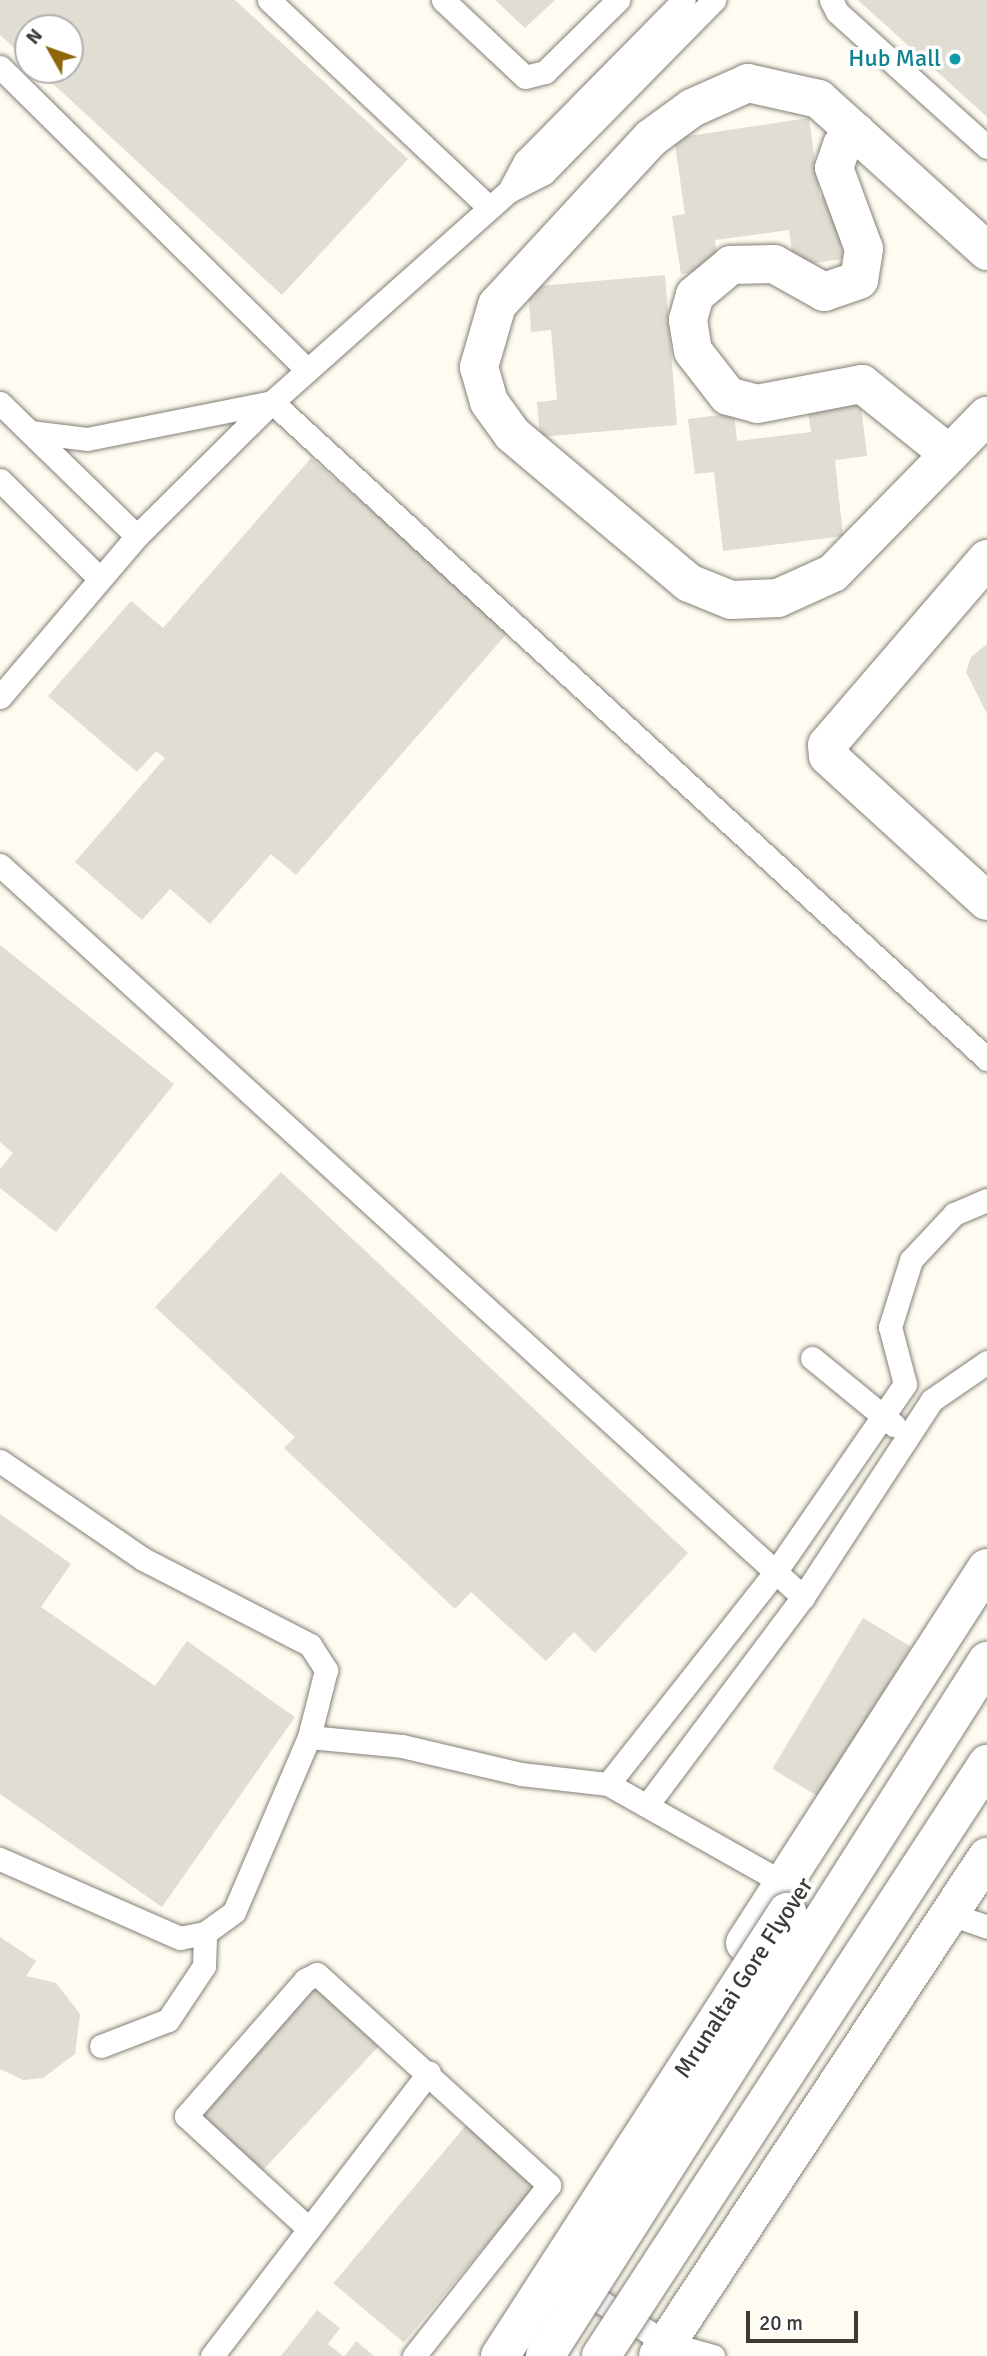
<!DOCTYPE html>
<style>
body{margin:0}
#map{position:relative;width:987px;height:2356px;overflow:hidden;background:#fefbf0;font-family:Signika,sans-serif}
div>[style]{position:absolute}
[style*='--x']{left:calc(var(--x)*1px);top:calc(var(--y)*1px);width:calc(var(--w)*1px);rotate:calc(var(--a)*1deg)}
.building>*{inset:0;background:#e0ddd3;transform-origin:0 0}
.roads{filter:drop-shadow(0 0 2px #827f76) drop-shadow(0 0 2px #827f76)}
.lane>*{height:23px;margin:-11.5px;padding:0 11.5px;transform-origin:11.5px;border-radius:11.5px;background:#fff}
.street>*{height:38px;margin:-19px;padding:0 19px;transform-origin:19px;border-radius:19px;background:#fff}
.secondary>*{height:38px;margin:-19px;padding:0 19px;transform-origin:19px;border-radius:19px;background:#fff}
.bridges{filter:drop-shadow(0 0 2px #827f76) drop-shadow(0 0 2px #827f76)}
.secondary-bridge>*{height:38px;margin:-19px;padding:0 19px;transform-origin:19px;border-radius:19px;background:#fff}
.dots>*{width:19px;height:19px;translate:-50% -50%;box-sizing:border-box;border:4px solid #fff;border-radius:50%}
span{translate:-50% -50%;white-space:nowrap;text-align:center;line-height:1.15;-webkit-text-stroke:7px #fff;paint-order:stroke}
.culture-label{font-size:24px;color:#0d838f}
.right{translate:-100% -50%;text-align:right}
.street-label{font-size:24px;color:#3c3b37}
.north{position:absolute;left:14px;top:14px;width:70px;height:70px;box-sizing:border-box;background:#fff;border:2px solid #b1b1af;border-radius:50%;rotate:310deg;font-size:19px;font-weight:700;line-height:28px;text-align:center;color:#3c3b37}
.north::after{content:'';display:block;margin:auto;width:24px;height:32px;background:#8d6709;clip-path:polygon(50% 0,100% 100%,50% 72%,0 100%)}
.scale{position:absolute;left:746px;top:2311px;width:112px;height:32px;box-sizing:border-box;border:4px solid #3c3b37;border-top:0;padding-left:9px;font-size:21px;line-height:24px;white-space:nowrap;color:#3c3b37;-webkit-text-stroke:5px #fff;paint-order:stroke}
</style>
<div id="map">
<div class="building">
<div style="clip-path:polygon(0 0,235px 0,408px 159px,282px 295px,38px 70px,70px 70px,70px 28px,28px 28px,28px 61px,0 35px)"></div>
<div style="clip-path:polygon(495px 0,555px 0,525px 28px)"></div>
<div style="clip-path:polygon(858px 0,987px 0,987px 117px)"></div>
<div style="clip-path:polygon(809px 118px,820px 197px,834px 194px,843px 259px,794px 266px,789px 230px,715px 240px,719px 268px,681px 274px,672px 216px,685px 214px,674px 138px)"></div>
<div style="clip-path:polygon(665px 275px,677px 425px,540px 437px,537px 402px,557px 400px,551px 330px,531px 332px,528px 287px)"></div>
<div style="clip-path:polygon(860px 398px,867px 456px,835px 460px,843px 536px,723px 551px,714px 472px,695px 474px,688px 419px,734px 413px,737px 441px,811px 432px,807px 404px)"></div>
<div style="clip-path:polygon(311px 458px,510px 630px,296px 875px,271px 854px,210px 924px,170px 889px,142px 920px,75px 862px,165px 758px,156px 751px,137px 772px,48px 696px,131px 601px,163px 628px)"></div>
<div style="clip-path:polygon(987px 644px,987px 714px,966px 672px,971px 657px)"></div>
<div style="clip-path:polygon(0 945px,174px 1084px,56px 1232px,0 1188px,0 1169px,13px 1153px,0 1142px)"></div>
<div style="clip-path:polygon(281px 1172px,688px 1553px,595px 1653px,574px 1632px,546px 1661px,471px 1592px,455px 1609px,284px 1448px,295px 1437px,155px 1307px)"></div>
<div style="clip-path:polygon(0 1514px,71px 1564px,41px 1607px,155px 1686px,187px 1641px,295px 1717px,162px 1907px,0 1794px)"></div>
<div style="left:863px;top:1618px;width:56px;height:176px;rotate:31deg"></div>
<div style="clip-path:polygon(0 1937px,36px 1961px,26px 1976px,56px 1983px,80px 2014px,75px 2054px,43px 2078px,23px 2080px,0 2069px)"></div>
<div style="left:318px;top:1985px;width:86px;height:174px;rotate:43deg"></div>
<div style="left:467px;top:2124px;width:92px;height:208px;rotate:40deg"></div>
<div style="clip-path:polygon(317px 2310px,340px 2328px,328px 2344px,343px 2356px,281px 2356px)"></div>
<div style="clip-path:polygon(356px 2341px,374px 2356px,345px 2356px)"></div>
</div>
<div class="roads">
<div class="lane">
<div style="--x:269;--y:0;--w:303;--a:43.3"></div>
<div style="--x:443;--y:0;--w:112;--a:43.2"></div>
<div style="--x:525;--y:77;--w:21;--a:-14"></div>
<div style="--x:545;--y:72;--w:103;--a:-44.6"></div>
<div style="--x:831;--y:0;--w:13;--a:63"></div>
<div style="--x:837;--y:12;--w:202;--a:42"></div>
<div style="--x:0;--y:67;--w:431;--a:44.6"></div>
<div style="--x:509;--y:191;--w:34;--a:-62"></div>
<div style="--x:525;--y:161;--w:226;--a:-45.4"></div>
<div style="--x:272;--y:402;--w:971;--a:42.58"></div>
<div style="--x:0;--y:403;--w:191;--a:44.2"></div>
<div style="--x:30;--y:432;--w:57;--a:7"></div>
<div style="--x:87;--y:439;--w:189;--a:-11.3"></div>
<div style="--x:0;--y:480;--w:139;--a:44.7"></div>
<div style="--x:0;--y:697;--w:211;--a:-49.6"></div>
<div style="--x:137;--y:536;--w:190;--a:-44.8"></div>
<div style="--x:272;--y:402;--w:317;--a:-41.7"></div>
<div style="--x:509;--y:191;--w:39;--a:-27"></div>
<div style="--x:544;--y:173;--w:243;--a:-45.5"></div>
<div style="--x:0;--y:865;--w:1087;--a:42.35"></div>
<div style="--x:812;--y:1358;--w:106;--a:39.3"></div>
<div style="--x:0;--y:1461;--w:173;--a:34.4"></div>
<div style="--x:143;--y:1559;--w:188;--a:27.2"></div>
<div style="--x:310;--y:1645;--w:30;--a:57"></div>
<div style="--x:326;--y:1670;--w:69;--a:104.2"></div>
<div style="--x:309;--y:1737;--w:190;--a:113.2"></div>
<div style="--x:234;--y:1912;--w:36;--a:144"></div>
<div style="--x:205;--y:1933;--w:25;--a:169"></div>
<div style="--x:180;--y:1938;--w:197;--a:-156.3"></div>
<div style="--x:309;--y:1737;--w:93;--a:5.5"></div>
<div style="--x:402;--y:1746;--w:122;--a:13.2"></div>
<div style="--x:521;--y:1774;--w:88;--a:6.6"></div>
<div style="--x:608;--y:1784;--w:268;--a:-51.7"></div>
<div style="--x:774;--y:1574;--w:231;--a:-55.4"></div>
<div style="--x:905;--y:1384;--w:59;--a:-104.7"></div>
<div style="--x:890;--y:1327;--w:70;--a:-72.6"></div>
<div style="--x:911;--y:1260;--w:63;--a:-46.9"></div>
<div style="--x:954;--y:1214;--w:36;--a:-23"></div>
<div style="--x:608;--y:1784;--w:202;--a:29.4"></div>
<div style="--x:648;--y:1804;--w:259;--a:-53.2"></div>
<div style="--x:803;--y:1597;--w:235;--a:-56.8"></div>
<div style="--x:932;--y:1400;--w:67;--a:-34.6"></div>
<div style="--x:950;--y:1914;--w:39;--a:19"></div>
<div style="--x:101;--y:2046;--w:72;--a:-21.2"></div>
<div style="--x:168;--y:2020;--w:65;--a:-56.3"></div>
<div style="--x:204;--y:1966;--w:33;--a:-88"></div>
<div style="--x:309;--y:2229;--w:167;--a:-137.4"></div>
<div style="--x:186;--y:2116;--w:181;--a:-48.8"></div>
<div style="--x:305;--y:1980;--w:13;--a:-27"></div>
<div style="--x:317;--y:1974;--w:314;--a:42.3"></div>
<div style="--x:549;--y:2185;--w:218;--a:128.3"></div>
<div style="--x:576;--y:2286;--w:107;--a:32.3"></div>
<div style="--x:666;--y:2343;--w:49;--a:15.5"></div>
<div style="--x:212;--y:2356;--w:357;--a:-52.6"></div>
</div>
<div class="street">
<div style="--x:856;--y:132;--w:19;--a:137"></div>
<div style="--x:842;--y:145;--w:24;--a:109"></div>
<div style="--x:834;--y:168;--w:86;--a:69.7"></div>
<div style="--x:864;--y:249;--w:31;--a:99"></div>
<div style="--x:859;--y:280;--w:37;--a:161"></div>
<div style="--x:824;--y:292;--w:57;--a:-150.8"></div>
<div style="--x:774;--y:264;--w:43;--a:178.7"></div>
<div style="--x:731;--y:265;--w:47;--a:140.2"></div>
<div style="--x:695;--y:295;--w:26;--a:106"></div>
<div style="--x:688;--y:320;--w:31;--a:81"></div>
<div style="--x:693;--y:351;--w:57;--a:52.1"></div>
<div style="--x:728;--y:396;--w:30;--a:15"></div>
<div style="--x:757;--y:404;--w:107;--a:-10.8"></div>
<div style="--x:862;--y:384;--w:112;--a:38.8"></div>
<div style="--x:987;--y:251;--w:227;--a:-137.9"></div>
<div style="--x:819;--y:99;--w:73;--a:-167.3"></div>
<div style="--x:748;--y:83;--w:61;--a:155.9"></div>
<div style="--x:692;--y:108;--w:51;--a:143.8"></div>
<div style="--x:651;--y:138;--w:227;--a:132.7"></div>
<div style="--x:497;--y:305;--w:65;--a:106.2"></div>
<div style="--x:479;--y:367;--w:36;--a:74"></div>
<div style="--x:489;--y:402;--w:39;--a:54"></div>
<div style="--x:512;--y:434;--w:231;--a:40.1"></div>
<div style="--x:689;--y:583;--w:45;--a:22"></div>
<div style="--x:731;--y:600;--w:47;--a:-2.4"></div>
<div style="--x:778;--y:598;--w:60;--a:-24.4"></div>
<div style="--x:833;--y:573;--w:220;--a:-45.6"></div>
<div style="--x:987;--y:559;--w:245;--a:130.7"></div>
<div style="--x:827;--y:745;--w:11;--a:85"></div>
<div style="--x:828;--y:756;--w:215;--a:42.4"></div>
</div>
<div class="secondary">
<div style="--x:745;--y:1943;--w:446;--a:-57.2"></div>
<div style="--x:658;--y:2356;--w:598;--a:-56.6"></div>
</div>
</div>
<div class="bridges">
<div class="secondary-bridge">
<div style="--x:500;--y:2356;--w:529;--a:-57.12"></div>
<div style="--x:545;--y:2356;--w:824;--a:-57.54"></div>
<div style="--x:601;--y:2356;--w:707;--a:-56.89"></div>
</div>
</div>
<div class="dots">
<div style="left:955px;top:59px;background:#0f9aa8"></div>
</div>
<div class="culture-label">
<span class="right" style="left:941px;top:59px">Hub Mall</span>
</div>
<div class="street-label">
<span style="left:744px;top:1978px;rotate:-57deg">Mrunaltai Gore Flyover</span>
</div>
<div class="north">N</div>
<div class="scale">20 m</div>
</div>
